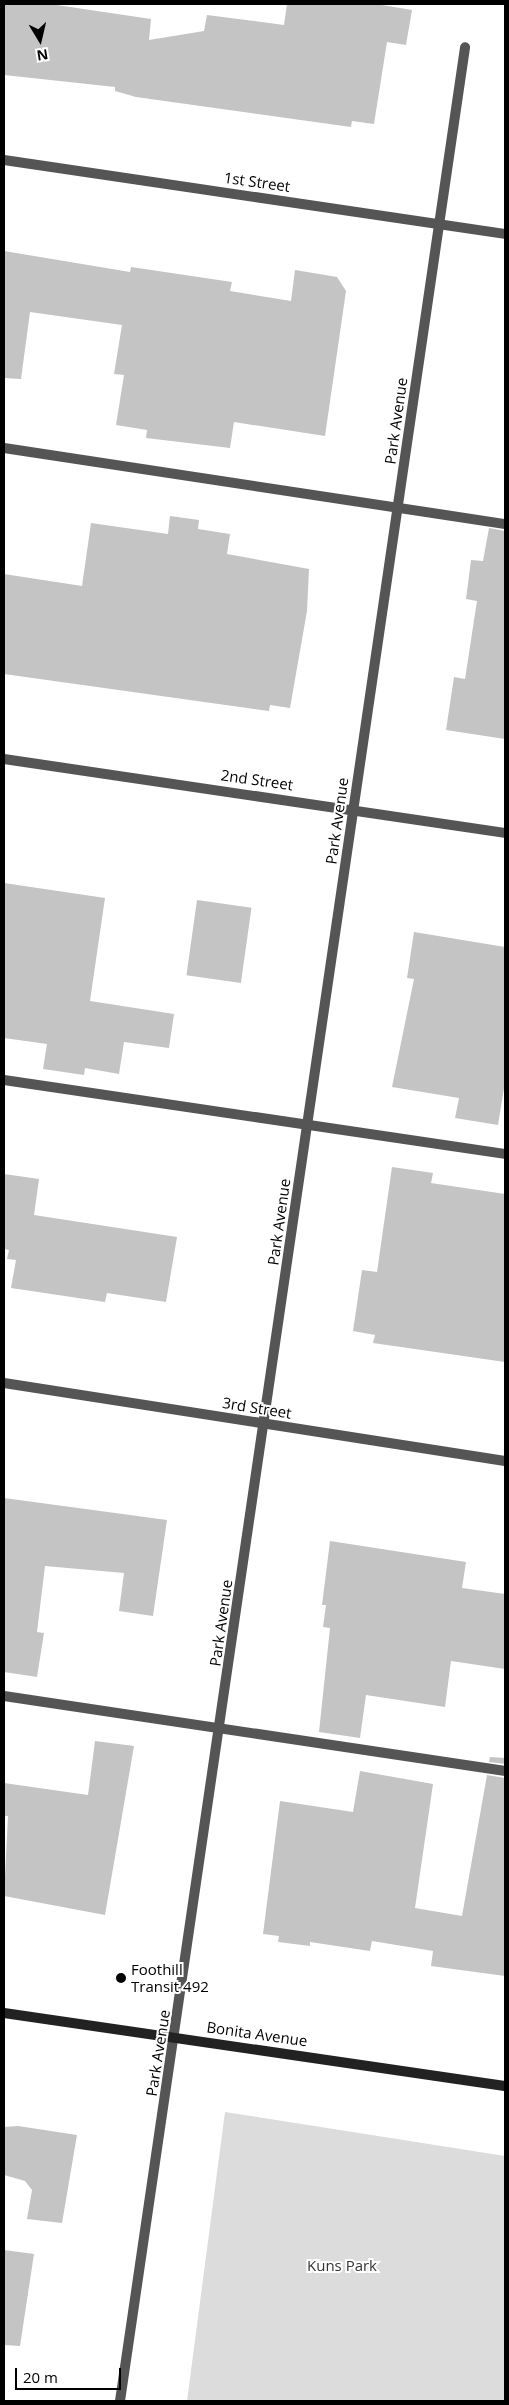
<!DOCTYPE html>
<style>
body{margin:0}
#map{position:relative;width:509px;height:2405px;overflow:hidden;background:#fff;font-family:"Open Sans",sans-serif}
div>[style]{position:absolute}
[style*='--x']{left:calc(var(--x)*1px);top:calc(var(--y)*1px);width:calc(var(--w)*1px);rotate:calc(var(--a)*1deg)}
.green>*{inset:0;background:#dcdcdc}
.building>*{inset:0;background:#c4c4c4;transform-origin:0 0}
.service>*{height:10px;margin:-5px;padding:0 5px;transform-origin:5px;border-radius:5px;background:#555}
.minor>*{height:10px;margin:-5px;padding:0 5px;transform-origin:5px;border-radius:5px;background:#555}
.secondary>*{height:10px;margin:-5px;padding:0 5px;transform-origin:5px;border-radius:5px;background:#222}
.dots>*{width:14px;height:14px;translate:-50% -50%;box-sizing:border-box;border:2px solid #fff;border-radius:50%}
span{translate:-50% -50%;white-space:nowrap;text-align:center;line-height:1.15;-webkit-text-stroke:4px #fff;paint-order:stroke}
.street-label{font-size:15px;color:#000}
.poi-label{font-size:15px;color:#000}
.left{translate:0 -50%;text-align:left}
.park-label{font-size:15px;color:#333}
.frame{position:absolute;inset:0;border:5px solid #000;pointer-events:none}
.north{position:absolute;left:15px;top:15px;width:50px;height:50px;-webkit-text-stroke:4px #fff;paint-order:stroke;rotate:171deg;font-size:14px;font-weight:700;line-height:20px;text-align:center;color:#000}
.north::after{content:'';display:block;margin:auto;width:18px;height:22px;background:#000;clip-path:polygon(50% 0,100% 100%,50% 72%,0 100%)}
.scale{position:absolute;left:15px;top:2368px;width:106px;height:22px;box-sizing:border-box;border:2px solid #000;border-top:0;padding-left:6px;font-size:15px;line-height:18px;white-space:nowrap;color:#000;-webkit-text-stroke:4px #fff;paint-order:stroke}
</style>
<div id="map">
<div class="green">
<div style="clip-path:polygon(225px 2112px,505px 2156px,505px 2401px,187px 2401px)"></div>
</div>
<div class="building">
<div style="clip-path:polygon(4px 4px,50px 4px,151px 19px,149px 40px,204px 31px,207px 15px,284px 25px,287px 4px,376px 4px,412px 10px,406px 45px,387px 42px,374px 124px,352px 121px,351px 127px,136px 97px,115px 91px,115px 87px,4px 75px)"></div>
<div style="clip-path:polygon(4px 251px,130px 272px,131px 267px,232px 282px,230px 291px,291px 301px,295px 270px,337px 277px,346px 291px,325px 436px,234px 422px,230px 448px,146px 438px,147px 430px,116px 425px,124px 375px,114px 374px,122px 325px,30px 312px,21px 379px,4px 378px)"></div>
<div style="clip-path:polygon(170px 516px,199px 520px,198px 529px,230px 534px,227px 554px,309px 569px,307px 611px,290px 708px,270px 705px,269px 711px,4px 674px,4px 574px,82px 586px,91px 523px,168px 534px)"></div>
<div style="clip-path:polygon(489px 528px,505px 531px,505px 739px,446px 730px,454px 677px,465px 679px,477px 601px,466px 599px,471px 560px,483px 561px)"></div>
<div style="clip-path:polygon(4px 883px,105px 898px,90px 1001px,174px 1014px,169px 1048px,124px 1042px,119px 1074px,85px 1068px,84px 1075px,43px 1069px,47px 1044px,4px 1038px)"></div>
<div style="left:197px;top:900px;width:55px;height:76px;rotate:8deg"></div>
<div style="clip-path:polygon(414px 932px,505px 947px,505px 1082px,498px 1125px,455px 1118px,459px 1098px,392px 1087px,414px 979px,407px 978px)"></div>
<div style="clip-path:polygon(392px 1167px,433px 1173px,431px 1183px,505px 1194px,505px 1362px,373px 1343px,375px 1335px,353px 1331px,362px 1270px,377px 1272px)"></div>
<div style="clip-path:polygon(4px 1174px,39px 1179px,34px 1215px,177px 1237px,166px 1302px,107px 1293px,105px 1302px,11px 1288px,16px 1260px,7px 1259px,9px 1250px,4px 1249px)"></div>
<div style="clip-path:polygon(4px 1498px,167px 1520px,153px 1616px,119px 1611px,124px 1573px,45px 1566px,37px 1632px,44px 1633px,37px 1677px,4px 1672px)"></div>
<div style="clip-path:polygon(330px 1541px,466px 1562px,462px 1588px,505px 1594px,505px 1669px,451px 1661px,445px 1707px,366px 1695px,360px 1738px,319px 1732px,330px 1628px,323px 1627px,326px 1605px,322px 1605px)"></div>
<div style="clip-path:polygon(95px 1741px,134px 1746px,105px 1915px,4px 1896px,8px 1816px,4px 1816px,4px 1783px,88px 1795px)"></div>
<div style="clip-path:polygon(490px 1757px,505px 1758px,505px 1764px,489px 1762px)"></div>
<div style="clip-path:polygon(360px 1771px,433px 1784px,415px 1908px,462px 1916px,487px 1775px,505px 1778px,505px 1976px,431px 1966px,433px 1951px,372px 1941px,370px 1951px,310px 1942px,310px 1946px,278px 1942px,279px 1936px,263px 1934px,280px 1801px,353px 1812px)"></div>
<div style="clip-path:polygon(18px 2126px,77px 2135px,62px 2223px,27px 2219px,32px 2190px,25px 2181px,4px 2175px,4px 2127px)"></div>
<div style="clip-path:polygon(4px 2250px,34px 2254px,20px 2346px,4px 2345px)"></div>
</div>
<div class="service">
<div style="--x:4;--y:448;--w:507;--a:8.63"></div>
<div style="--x:4;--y:1080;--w:506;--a:8.4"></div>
<div style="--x:4;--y:1696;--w:507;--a:8.51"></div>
</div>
<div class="minor">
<div style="--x:4;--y:160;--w:506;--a:8.4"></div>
<div style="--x:4;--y:759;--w:506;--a:8.4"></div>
<div style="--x:4;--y:1383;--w:507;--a:8.85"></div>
<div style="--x:120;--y:2401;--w:2379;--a:-81.66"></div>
</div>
<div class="secondary">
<div style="--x:4;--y:2013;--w:506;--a:8.29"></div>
</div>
<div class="dots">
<div style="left:121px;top:1978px;background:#000"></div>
</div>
<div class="street-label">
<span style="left:257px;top:182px;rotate:8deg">1st Street</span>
<span style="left:396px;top:421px;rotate:-82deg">Park Avenue</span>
<span style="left:257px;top:780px;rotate:8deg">2nd Street</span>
<span style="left:337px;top:821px;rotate:-82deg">Park Avenue</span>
<span style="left:279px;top:1222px;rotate:-82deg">Park Avenue</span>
<span style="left:257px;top:1408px;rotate:9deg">3rd Street</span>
<span style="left:221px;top:1623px;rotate:-82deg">Park Avenue</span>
<span style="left:257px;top:2034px;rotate:8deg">Bonita Avenue</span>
<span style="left:158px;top:2053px;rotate:-81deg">Park Avenue</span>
</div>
<div class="poi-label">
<span class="left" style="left:131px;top:1978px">Foothill<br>Transit 492</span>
</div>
<div class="park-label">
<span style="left:342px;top:2266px">Kuns Park</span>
</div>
<div class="frame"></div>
<div class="north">N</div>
<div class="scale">20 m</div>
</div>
